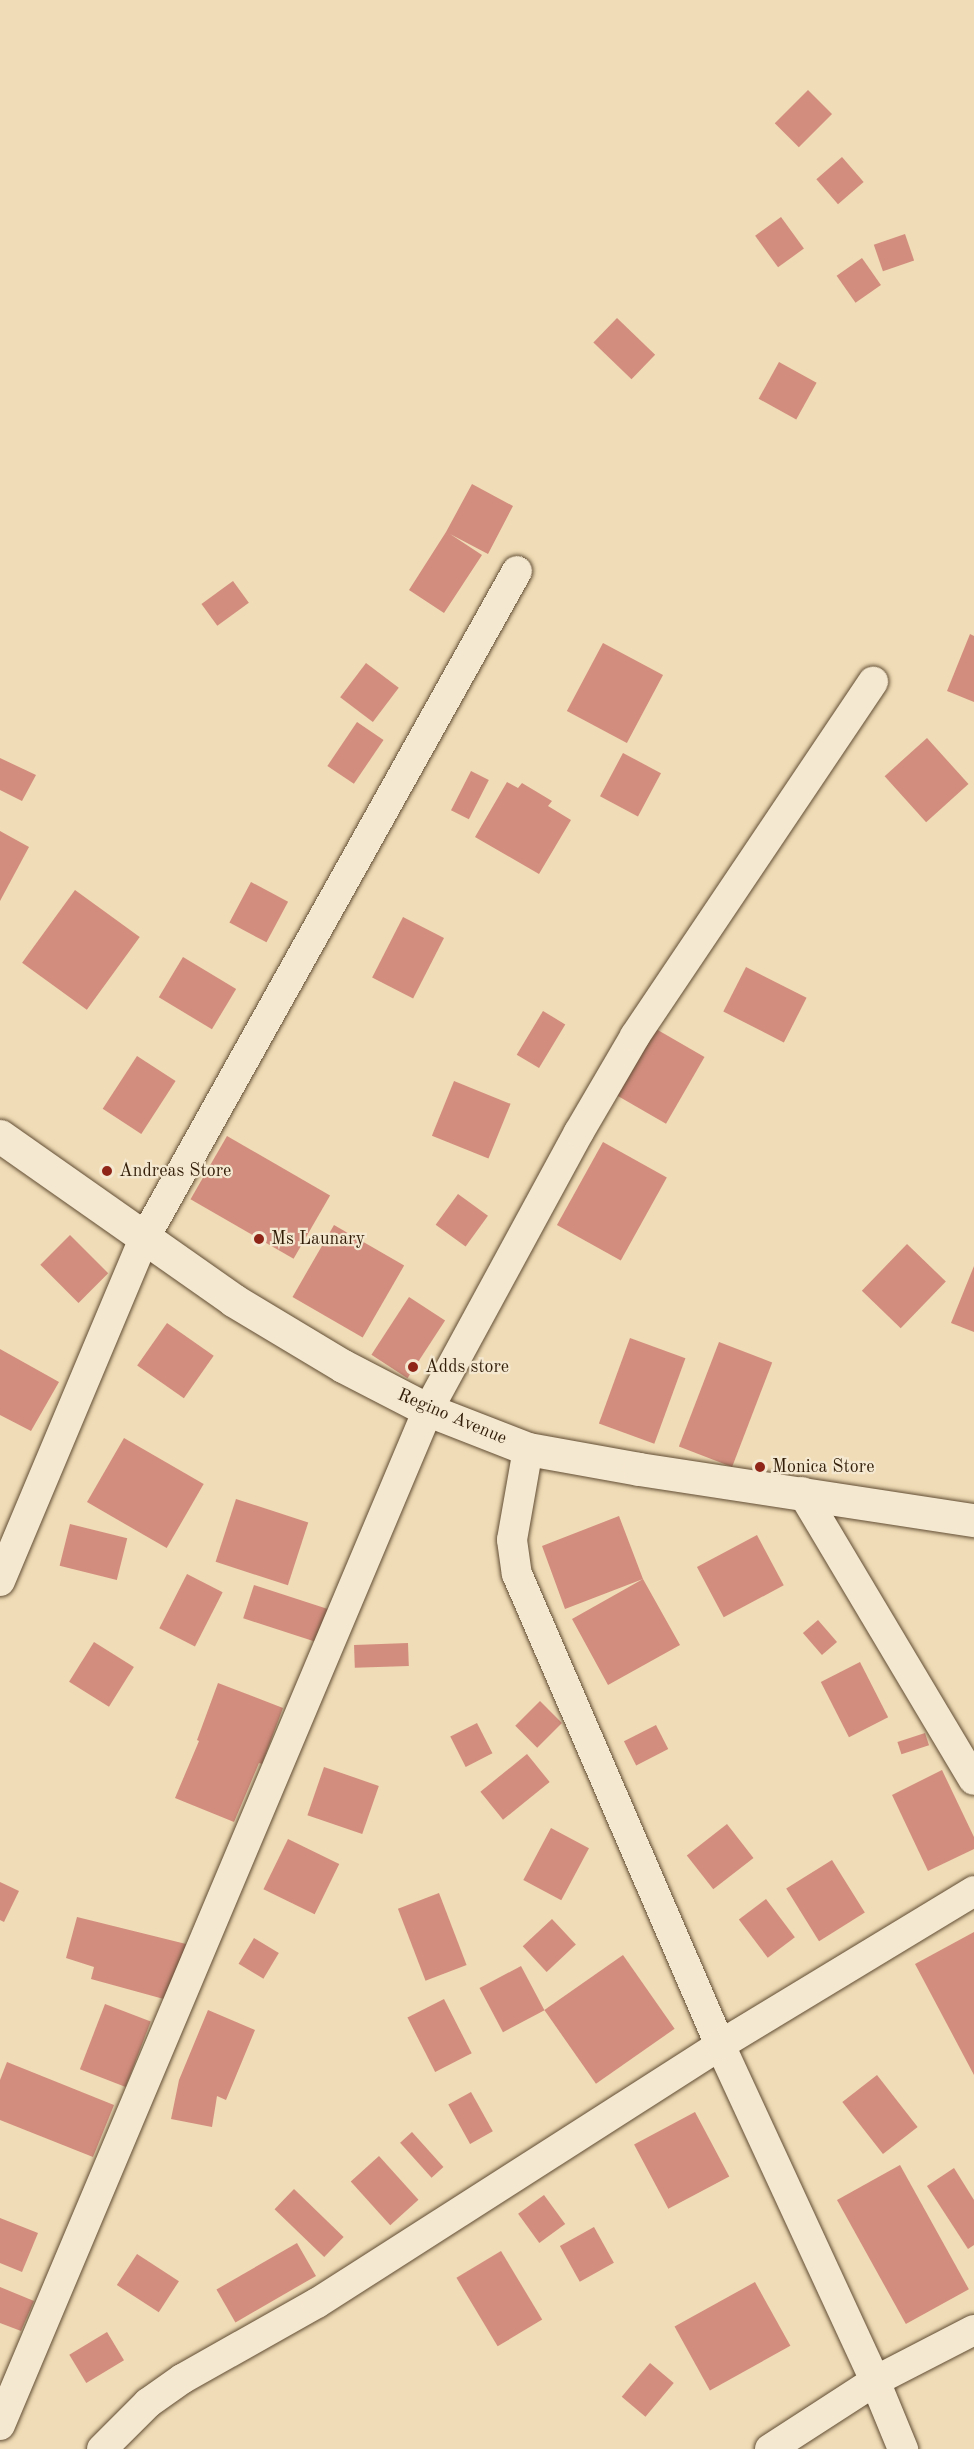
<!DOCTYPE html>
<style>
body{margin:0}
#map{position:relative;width:974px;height:2449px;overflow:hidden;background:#f0dcb6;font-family:"Old Standard TT",serif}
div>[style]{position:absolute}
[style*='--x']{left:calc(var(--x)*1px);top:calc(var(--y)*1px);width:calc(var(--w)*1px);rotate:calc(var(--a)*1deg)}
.building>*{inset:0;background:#d28d7e;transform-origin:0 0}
.roads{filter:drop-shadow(0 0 2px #614d34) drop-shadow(0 0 2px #614d34)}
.minor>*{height:30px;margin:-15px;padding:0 15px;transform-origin:15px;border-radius:15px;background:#f5e8d0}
.tertiary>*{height:33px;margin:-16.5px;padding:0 16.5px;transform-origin:16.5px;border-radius:16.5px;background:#f5e8d0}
.dots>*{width:16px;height:16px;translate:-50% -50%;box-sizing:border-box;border:3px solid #f5e8d0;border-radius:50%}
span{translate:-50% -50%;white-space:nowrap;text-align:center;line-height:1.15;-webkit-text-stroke:4.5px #f5e8d0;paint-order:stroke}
.poi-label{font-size:18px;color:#311d08}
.left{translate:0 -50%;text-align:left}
.street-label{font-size:18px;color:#311d08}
</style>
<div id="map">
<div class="building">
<div style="left:808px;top:90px;width:34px;height:47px;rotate:45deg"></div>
<div style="left:842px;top:157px;width:33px;height:34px;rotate:49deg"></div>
<div style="left:781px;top:217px;width:39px;height:32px;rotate:54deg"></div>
<div style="left:905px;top:234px;width:28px;height:33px;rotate:71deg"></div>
<div style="left:862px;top:258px;width:33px;height:31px;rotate:55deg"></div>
<div style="left:617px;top:318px;width:53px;height:34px;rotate:44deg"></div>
<div style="left:779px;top:362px;width:43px;height:42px;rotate:29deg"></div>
<div style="clip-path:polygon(472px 484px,513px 506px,488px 554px,450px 534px,482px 555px,444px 613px,409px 590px,446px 532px)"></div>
<div style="left:233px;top:581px;width:27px;height:39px;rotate:54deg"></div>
<div style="clip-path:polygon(970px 634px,974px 636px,974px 702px,947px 691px)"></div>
<div style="left:603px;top:643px;width:68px;height:77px;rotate:28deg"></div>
<div style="left:366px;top:663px;width:41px;height:43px;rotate:37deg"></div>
<div style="left:357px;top:722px;width:32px;height:53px;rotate:34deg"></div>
<div style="left:927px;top:738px;width:62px;height:57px;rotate:48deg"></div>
<div style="left:623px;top:753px;width:43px;height:49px;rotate:28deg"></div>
<div style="clip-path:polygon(0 758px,36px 775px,22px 801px,0 790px)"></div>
<div style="left:471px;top:771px;width:20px;height:44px;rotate:27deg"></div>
<div style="clip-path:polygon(507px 782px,518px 788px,522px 783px,552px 801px,548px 806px,571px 820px,539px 874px,475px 837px)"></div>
<div style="clip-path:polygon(0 831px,29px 847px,0 901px)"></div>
<div style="left:251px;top:882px;width:42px;height:46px;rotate:28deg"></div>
<div style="left:75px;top:890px;width:80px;height:90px;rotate:36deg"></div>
<div style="left:403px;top:917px;width:46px;height:68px;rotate:27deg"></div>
<div style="left:183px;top:957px;width:62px;height:47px;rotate:31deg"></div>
<div style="left:746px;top:967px;width:68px;height:50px;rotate:27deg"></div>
<div style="left:543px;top:1011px;width:26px;height:51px;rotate:31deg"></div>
<div style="left:656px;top:1029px;width:56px;height:77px;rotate:30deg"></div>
<div style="left:137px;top:1056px;width:46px;height:63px;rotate:33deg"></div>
<div style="left:454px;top:1081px;width:61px;height:59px;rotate:22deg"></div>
<div style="left:227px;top:1136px;width:119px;height:73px;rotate:30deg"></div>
<div style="left:603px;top:1142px;width:73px;height:95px;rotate:29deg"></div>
<div style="left:458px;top:1194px;width:37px;height:38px;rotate:36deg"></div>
<div style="left:334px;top:1225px;width:81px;height:83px;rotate:30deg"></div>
<div style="left:70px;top:1235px;width:54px;height:42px;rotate:45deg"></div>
<div style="left:907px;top:1244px;width:54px;height:65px;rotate:44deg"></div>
<div style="clip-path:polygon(974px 1266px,974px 1332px,951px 1323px)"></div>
<div style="left:409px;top:1297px;width:43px;height:69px;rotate:33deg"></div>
<div style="left:167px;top:1323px;width:57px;height:52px;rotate:35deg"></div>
<div style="left:630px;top:1338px;width:59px;height:91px;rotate:20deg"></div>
<div style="left:719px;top:1342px;width:57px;height:112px;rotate:21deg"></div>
<div style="clip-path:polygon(0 1349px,59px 1382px,31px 1431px,0 1415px)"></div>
<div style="left:124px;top:1438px;width:92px;height:74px;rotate:30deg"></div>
<div style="left:236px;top:1499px;width:76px;height:66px;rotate:18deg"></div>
<div style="clip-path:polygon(619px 1516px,643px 1579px,680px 1645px,608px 1685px,572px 1619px,643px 1579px,565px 1609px,542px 1546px)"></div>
<div style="left:70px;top:1524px;width:59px;height:43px;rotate:14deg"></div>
<div style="left:757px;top:1535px;width:57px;height:68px;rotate:62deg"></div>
<div style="left:187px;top:1574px;width:40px;height:61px;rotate:27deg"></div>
<div style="left:254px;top:1585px;width:80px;height:35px;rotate:18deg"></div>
<div style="left:818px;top:1620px;width:29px;height:20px;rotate:49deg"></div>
<div style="left:94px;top:1642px;width:47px;height:47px;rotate:32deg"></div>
<div style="left:408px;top:1643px;width:23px;height:54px;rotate:88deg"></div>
<div style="left:860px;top:1662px;width:62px;height:44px;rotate:63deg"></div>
<div style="clip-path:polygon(218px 1683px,283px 1708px,262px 1764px,259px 1763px,234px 1822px,175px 1798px,199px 1741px,197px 1740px)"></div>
<div style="left:540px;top:1701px;width:31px;height:35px;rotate:45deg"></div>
<div style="left:477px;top:1723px;width:34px;height:30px;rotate:63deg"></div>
<div style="left:656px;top:1725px;width:27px;height:36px;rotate:63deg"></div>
<div style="left:925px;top:1733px;width:13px;height:29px;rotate:72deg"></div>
<div style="left:527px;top:1754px;width:36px;height:60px;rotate:51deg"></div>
<div style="left:324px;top:1767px;width:58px;height:51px;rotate:19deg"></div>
<div style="clip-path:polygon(942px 1770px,974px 1837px,974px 1849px,928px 1871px,892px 1795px)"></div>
<div style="left:727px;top:1824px;width:43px;height:51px;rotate:52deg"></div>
<div style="left:551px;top:1828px;width:43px;height:59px;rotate:28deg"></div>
<div style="left:288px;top:1839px;width:57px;height:56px;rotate:26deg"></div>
<div style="left:832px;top:1860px;width:62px;height:54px;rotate:58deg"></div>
<div style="clip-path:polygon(0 1882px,19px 1891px,4px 1922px,0 1920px)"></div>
<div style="left:439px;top:1893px;width:77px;height:44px;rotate:69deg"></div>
<div style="left:766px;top:1899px;width:48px;height:34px;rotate:53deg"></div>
<div style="clip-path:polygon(77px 1917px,186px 1944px,171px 2001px,91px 1979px,94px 1967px,66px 1958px)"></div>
<div style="left:552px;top:1919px;width:35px;height:40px;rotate:47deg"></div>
<div style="clip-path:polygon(974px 1932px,974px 2075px,915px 1964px)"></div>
<div style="left:254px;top:1938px;width:29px;height:30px;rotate:31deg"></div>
<div style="left:623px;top:1955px;width:90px;height:96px;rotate:55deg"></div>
<div style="left:521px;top:1966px;width:50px;height:47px;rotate:62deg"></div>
<div style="left:444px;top:1999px;width:61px;height:41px;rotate:63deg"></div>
<div style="left:105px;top:2004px;width:49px;height:70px;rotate:21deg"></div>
<div style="clip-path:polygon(208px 2010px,255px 2030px,226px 2100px,217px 2096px,212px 2127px,171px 2119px,179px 2080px)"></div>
<div style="clip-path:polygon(7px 2062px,114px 2105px,93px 2157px,0 2120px,0 2080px)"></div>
<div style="left:877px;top:2075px;width:66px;height:44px;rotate:52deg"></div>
<div style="left:471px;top:2092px;width:45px;height:26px;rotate:61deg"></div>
<div style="left:695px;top:2112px;width:73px;height:69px;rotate:62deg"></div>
<div style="left:412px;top:2132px;width:47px;height:16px;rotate:48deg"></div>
<div style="left:379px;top:2156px;width:59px;height:38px;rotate:48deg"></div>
<div style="left:900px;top:2165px;width:142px;height:72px;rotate:61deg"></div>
<div style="clip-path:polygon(954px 2168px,974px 2200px,974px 2245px,968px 2249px,927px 2186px)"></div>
<div style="left:294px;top:2189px;width:69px;height:28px;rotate:44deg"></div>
<div style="left:544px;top:2195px;width:36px;height:32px;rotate:54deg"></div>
<div style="clip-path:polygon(0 2218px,38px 2233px,22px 2272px,0 2263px)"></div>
<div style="left:594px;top:2227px;width:41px;height:39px;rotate:61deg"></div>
<div style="left:297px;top:2243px;width:38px;height:93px;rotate:60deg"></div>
<div style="left:501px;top:2251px;width:80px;height:52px;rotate:59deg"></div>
<div style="left:137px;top:2254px;width:50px;height:37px;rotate:33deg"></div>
<div style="left:755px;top:2282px;width:73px;height:92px;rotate:61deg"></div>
<div style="clip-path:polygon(0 2287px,34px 2301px,21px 2331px,0 2323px)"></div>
<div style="left:107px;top:2332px;width:33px;height:44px;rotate:59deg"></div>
<div style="left:650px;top:2363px;width:31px;height:44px;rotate:40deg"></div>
</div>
<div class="roads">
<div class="minor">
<div style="--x:528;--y:1449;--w:92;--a:100"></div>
<div style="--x:512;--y:1540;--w:34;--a:82"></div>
<div style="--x:517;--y:1574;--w:513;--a:66.68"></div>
<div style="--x:720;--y:2045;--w:370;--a:65.2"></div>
<div style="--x:875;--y:2381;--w:74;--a:67.6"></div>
<div style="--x:802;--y:1492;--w:335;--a:59.2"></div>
<div style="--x:0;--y:1581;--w:371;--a:-67.2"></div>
<div style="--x:144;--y:1239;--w:765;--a:-60.82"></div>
<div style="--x:0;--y:2425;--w:1102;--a:-67.14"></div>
<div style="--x:428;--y:1410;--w:316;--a:-61.5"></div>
<div style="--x:579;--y:1132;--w:111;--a:-59.7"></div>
<div style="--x:635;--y:1036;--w:427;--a:-56.1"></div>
<div style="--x:102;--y:2449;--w:65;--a:-45"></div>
<div style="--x:148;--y:2403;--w:42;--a:-35.2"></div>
<div style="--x:182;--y:2379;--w:155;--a:-29.4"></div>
<div style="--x:317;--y:2303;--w:479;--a:-32.6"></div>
<div style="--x:720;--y:2045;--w:297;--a:-31.2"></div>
<div style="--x:770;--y:2449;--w:125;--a:-32.9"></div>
<div style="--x:875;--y:2381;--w:111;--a:-27.3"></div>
</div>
<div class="tertiary">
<div style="--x:0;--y:1136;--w:285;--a:35.1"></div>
<div style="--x:233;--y:1300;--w:128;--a:31"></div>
<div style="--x:343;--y:1366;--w:96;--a:27.4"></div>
<div style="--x:428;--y:1410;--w:107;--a:21.3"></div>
<div style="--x:528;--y:1449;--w:113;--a:10.2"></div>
<div style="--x:639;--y:1469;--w:339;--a:8.7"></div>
</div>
</div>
<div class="dots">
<div style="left:107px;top:1171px;background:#8f2418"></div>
<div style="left:259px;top:1239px;background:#8f2418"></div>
<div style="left:413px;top:1367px;background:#8f2418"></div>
<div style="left:760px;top:1467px;background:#8f2418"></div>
</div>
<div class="poi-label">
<span class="left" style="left:119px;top:1171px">Andreas Store</span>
<span class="left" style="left:271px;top:1239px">Ms Launary</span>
<span class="left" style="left:425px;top:1367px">Adds store</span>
<span class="left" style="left:772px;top:1467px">Monica Store</span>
</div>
<div class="street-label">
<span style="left:452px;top:1417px;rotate:23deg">Regino Avenue</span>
</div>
</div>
